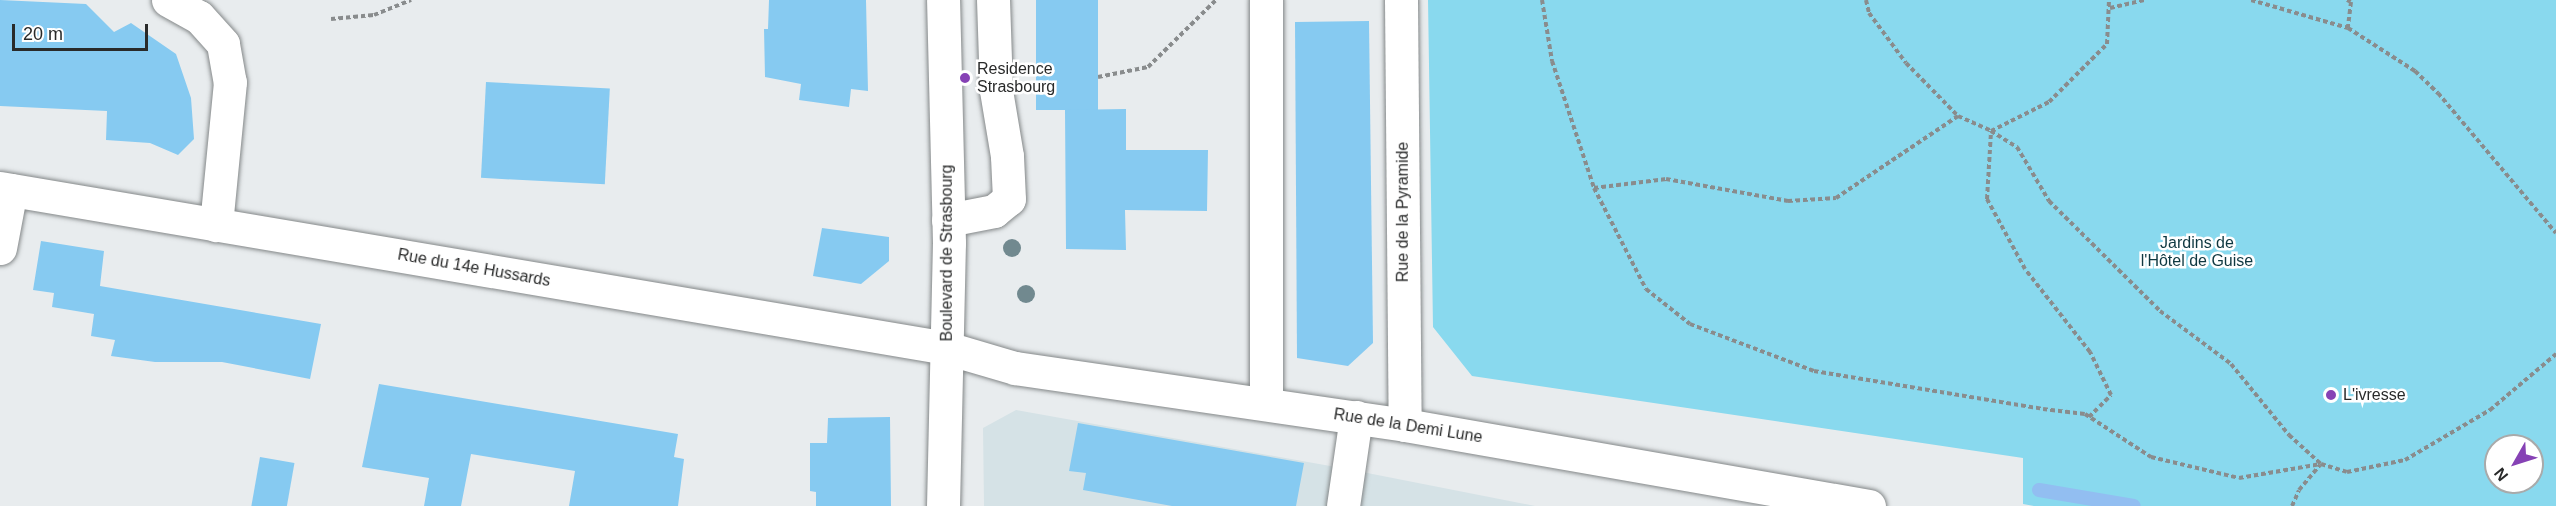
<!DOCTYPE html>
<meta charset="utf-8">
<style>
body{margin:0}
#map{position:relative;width:2556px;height:506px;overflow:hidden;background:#e8ecee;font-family:Helvetica,sans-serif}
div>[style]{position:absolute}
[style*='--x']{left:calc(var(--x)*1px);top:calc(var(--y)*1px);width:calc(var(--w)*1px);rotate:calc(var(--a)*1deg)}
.built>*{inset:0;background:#d5e2e6}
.green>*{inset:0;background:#89d9ee}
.stream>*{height:14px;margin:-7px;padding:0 7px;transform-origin:7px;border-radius:7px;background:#92bef1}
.building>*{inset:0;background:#86caf1;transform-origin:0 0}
.path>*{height:4px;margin-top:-2px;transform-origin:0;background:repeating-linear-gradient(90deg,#898c8d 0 4.5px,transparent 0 7.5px)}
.roads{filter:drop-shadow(0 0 2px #848889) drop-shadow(0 0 2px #848889)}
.minor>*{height:33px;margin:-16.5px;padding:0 16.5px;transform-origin:16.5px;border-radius:16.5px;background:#fff}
.major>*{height:33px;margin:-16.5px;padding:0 16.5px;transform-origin:16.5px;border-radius:16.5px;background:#fff}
.trees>*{width:18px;height:18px;margin:-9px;border-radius:50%;background:#71898f}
.dots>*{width:16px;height:16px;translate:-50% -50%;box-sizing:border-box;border:3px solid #fff;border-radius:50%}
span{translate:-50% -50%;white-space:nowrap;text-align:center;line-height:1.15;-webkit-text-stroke:5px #fff;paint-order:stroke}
.poi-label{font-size:16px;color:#292a2a}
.left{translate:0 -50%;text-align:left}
.street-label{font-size:16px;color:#292a2a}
.park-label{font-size:16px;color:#0f3841}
.north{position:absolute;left:2484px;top:434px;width:60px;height:60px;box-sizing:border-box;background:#fff;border:2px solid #a9aaaa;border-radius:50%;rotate:231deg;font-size:16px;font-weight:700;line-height:24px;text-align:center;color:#292a2a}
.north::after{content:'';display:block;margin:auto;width:21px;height:27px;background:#8642b5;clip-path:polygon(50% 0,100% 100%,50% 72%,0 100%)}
.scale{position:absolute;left:12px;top:24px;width:136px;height:27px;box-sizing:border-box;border:3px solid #292a2a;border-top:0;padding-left:8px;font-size:18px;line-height:21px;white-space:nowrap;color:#292a2a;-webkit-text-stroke:4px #fff;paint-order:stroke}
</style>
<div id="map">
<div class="built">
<div style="clip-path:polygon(1016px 410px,1347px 469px,1535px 506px,984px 506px,983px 428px)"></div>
</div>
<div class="green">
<div style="clip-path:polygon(evenodd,1428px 0,2556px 0,2556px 506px,2034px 506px,2023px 504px,2023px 458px,1472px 376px,1433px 327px,1428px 0,2496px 446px,2532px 446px,2532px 482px,2496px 482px,2496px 446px)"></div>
</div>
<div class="stream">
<div style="--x:2039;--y:490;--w:96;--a:9.6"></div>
</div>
<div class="building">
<div style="clip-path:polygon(0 0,86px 4px,114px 32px,131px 23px,176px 54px,191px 98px,194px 139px,178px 155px,150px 143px,106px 140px,107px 111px,0 106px)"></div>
<div style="clip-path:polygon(769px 0,866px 0,868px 91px,851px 89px,849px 107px,799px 100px,801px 84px,765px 77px,764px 29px,768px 29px)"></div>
<div style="left:1036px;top:0;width:62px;height:110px"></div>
<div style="clip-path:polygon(1369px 21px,1373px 343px,1348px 366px,1297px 358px,1295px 22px)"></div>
<div style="left:486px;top:82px;width:124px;height:96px;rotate:3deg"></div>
<div style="clip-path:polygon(1126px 109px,1126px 150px,1208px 150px,1207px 211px,1125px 210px,1126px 250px,1066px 249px,1065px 110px)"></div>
<div style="clip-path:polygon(822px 228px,889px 237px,889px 261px,861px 284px,813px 276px)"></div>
<div style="clip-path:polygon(41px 241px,104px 251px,100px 286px,321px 324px,310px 379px,222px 362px,155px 362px,111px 356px,115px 340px,91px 336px,94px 314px,52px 307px,54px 293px,33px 290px)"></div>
<div style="clip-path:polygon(379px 384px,678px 434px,674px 457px,684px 459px,678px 506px,569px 506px,575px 471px,471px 454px,461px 506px,424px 506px,429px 478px,362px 467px)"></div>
<div style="clip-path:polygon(890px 417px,891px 506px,816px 506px,816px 492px,810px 491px,810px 443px,827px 443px,828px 418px)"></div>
<div style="clip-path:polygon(1078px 423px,1304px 463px,1296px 506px,1172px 506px,1083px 490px,1086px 473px,1069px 471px)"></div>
<div style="left:260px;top:457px;width:35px;height:50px;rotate:10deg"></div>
</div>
<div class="path">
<div style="--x:1542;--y:0;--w:62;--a:80.7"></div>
<div style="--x:1552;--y:61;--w:134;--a:71.7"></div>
<div style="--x:1594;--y:188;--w:73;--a:-7.1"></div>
<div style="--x:1666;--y:179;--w:124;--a:10.2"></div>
<div style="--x:1788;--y:201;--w:48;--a:-3.6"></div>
<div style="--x:1836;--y:198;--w:147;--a:-33.9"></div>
<div style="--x:1958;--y:116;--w:36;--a:24"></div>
<div style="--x:1991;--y:131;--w:65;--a:-26.6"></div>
<div style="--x:2049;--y:102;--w:82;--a:-45"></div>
<div style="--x:2107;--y:44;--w:44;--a:-87.4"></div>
<div style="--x:1866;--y:0;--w:13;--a:77"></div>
<div style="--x:1869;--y:13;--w:62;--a:53.5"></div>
<div style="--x:1906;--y:63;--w:74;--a:45.5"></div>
<div style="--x:2251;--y:0;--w:101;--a:16.1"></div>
<div style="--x:2347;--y:0;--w:4;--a:27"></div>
<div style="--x:2351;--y:2;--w:26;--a:97"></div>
<div style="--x:2348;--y:28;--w:80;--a:32.7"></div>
<div style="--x:2415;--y:71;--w:32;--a:44"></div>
<div style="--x:2438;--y:93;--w:183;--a:49.9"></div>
<div style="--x:2110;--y:8;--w:35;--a:-13"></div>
<div style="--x:331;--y:19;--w:43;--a:-5.3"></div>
<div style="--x:374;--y:15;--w:40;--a:-22"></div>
<div style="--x:1098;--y:77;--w:51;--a:-11.3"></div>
<div style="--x:1148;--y:67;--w:95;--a:-44.6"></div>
<div style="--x:1594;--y:188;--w:114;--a:62.8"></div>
<div style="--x:1646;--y:289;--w:56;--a:38.5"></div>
<div style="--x:1690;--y:324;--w:133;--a:20.8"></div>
<div style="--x:1814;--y:371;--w:232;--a:9.4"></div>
<div style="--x:2043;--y:409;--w:42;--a:6.8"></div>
<div style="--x:2085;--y:414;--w:79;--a:33.1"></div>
<div style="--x:2151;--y:457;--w:90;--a:13.4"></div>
<div style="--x:2239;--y:478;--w:83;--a:-9.7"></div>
<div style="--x:2089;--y:417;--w:31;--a:-45"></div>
<div style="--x:2111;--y:395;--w:48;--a:-116"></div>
<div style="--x:2090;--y:352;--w:105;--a:-128.1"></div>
<div style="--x:2025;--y:269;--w:80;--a:-118.5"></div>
<div style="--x:1987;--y:199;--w:68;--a:-86.6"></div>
<div style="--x:1991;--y:131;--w:31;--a:32"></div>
<div style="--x:2017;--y:147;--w:63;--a:59.3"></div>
<div style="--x:2049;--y:201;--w:156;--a:44.7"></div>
<div style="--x:2160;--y:311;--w:89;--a:36.7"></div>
<div style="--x:2231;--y:364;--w:92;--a:50.8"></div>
<div style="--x:2289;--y:435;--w:43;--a:42.2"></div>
<div style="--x:2321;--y:464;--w:27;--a:17"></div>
<div style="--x:2347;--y:472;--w:59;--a:-11.7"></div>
<div style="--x:2405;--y:460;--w:99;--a:-30.5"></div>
<div style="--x:2490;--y:410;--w:87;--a:-40.3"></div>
<div style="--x:2292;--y:506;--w:17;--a:-66"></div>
<div style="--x:2299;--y:490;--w:33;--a:-50"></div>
</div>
<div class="roads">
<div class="minor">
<div style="--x:168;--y:0;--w:35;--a:29"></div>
<div style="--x:199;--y:17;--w:36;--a:48"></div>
<div style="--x:223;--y:44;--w:39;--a:80"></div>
<div style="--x:230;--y:82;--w:144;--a:95.6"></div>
<div style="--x:1266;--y:0;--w:404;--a:90"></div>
<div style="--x:1401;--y:0;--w:425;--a:89.5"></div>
<div style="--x:0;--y:188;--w:960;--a:9.59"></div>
<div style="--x:947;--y:348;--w:71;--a:16.4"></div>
<div style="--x:1015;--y:368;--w:394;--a:8.3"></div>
<div style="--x:1405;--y:425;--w:471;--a:9.9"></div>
<div style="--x:948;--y:220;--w:47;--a:-11.1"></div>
<div style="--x:994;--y:211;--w:19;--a:-39"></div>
<div style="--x:1009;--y:199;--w:43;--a:-92.7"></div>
<div style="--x:1007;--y:156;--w:67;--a:-99.5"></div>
<div style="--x:996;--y:90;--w:90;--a:-91.9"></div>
<div style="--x:0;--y:248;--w:59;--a:-79.3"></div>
<div style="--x:1343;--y:506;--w:90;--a:-81.7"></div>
</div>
<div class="major">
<div style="--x:943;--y:506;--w:263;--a:-88.7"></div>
<div style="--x:949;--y:243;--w:243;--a:-91.4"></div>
</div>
</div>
<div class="trees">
<div style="left:1012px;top:248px"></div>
<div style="left:1026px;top:294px"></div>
</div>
<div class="dots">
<div style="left:965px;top:78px;background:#8642b5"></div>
<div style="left:2331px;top:395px;background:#8642b5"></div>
</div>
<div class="poi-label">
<span class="left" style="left:977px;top:78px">Residence<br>Strasbourg</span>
<span class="left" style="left:2343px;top:395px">L'ivresse</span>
</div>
<div class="street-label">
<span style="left:1403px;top:212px;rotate:-90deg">Rue de la Pyramide</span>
<span style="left:947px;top:253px;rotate:-90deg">Boulevard de Strasbourg</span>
<span style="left:474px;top:268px;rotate:10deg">Rue du 14e Hussards</span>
<span style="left:1408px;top:426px;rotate:9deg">Rue de la Demi Lune</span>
</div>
<div class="park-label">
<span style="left:2197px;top:252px">Jardins de<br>l'Hôtel de Guise</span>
</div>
<div class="north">N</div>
<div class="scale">20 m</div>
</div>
